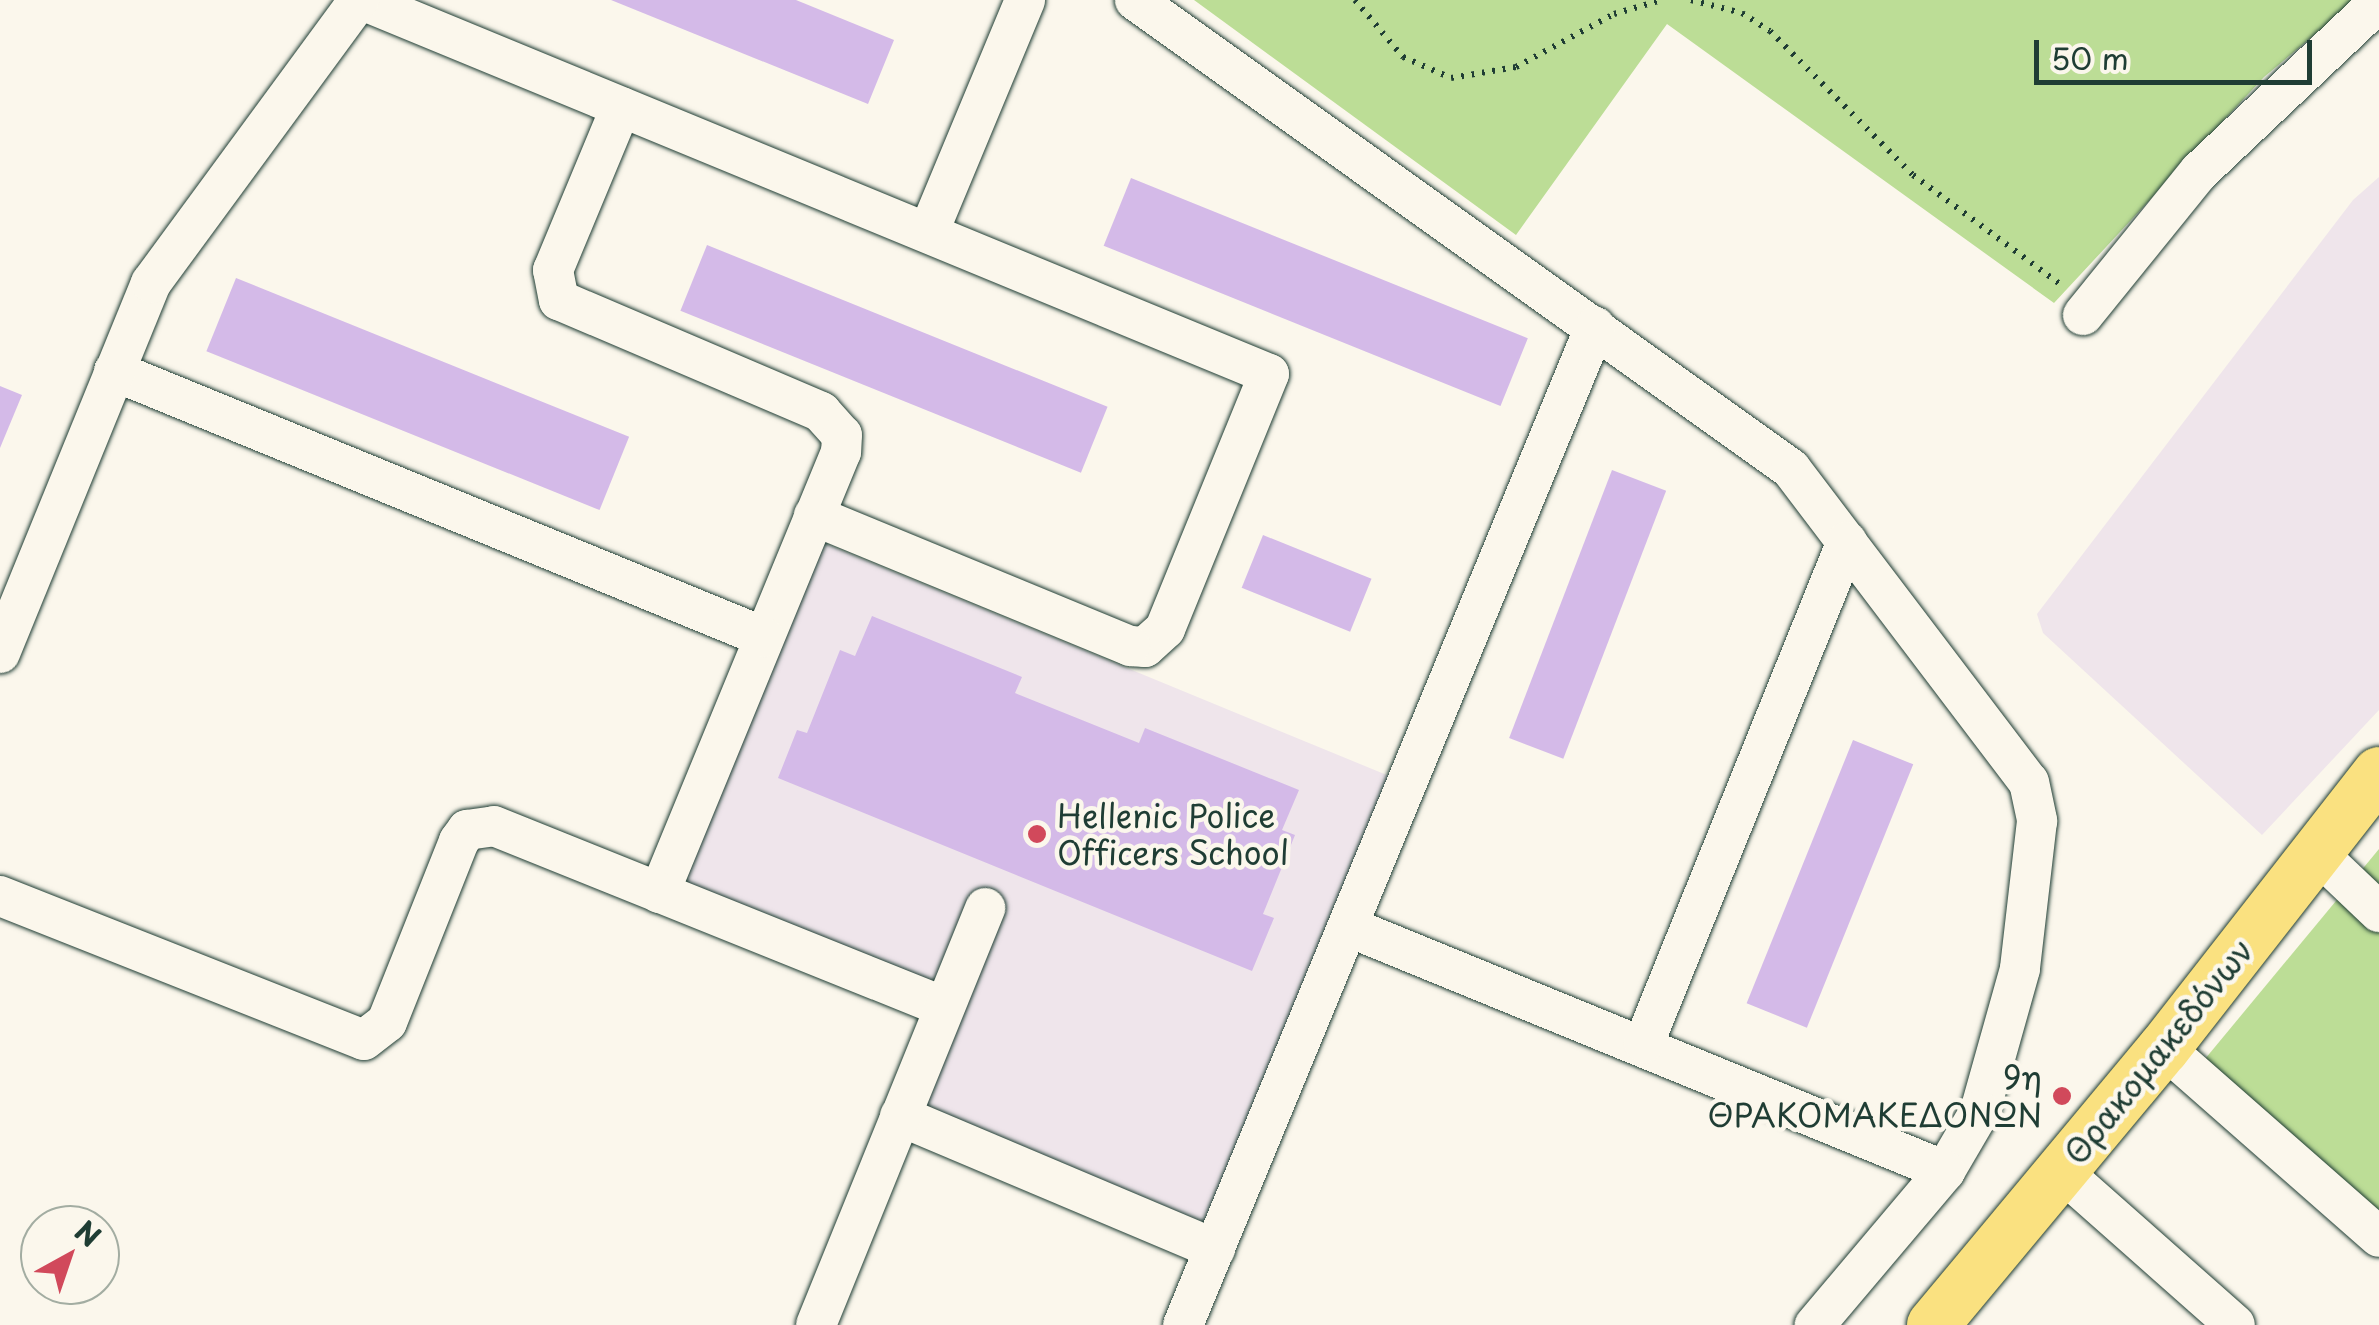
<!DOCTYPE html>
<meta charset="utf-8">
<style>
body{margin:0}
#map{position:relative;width:2379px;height:1325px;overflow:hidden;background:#fbf7ec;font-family:"Playpen Sans",sans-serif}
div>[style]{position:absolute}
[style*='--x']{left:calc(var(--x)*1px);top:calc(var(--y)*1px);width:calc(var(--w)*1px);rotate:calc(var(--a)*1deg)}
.built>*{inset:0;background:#efe5eb}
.green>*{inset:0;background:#bcdd96}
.building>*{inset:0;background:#d4bae8;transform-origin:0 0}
.path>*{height:6px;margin-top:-3px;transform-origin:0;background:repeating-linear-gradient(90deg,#1f3d34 0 2.5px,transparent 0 10.5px)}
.roads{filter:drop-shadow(0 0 2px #1f3d34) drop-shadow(0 0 2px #1f3d34)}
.minor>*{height:40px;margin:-20px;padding:0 20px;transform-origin:20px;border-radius:20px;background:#fbf7ec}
.major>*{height:52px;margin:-26px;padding:0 26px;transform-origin:26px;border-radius:26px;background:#fae180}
.dots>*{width:28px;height:28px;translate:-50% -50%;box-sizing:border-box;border:5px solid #fbf7ec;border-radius:50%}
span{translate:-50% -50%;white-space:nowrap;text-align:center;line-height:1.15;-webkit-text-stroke:9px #fbf7ec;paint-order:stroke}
.poi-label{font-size:32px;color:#1f3d34}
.left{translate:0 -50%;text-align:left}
.right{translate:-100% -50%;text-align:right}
.street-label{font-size:32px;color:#1f3d34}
.north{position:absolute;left:20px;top:1205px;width:100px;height:100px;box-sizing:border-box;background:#fbf7ec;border:2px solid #a3ada2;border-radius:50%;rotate:40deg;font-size:28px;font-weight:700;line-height:40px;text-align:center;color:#1f3d34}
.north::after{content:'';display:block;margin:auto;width:35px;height:45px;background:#d1495b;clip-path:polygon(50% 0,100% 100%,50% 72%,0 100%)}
.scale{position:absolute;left:2034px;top:40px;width:278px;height:45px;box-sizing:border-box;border:5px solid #1f3d34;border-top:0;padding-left:12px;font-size:30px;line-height:35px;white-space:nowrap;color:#1f3d34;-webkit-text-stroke:8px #fbf7ec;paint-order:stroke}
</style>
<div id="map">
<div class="built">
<div style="clip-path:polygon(2379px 177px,2379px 710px,2262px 835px,2043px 633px,2037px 614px,2353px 200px)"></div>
<div style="clip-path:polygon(821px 542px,1394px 778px,1209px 1232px,922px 1114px,966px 1007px,679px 890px)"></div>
</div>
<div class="green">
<div style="clip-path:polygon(1194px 0,2356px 0,2264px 77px,2054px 303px,1667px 24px,1516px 235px)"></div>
<div style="clip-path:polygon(2379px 849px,2379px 1223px,2200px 1065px)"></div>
</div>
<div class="building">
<div style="clip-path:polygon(611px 0,796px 0,894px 40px,868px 104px)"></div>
<div style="left:1131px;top:178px;width:428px;height:73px;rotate:22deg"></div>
<div style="left:707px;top:245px;width:432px;height:71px;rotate:22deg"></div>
<div style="left:236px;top:278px;width:424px;height:79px;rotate:22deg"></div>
<div style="clip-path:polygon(0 386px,22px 395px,0 448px)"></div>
<div style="left:1612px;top:470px;width:58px;height:287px;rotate:21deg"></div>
<div style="left:1263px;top:535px;width:117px;height:57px;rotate:22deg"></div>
<div style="clip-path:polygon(872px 616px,1022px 677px,1015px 693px,1139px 743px,1145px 728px,1299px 790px,1282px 830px,1295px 835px,1263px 914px,1274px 918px,1252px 971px,778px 778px,797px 730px,807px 733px,840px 650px,855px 656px)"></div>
<div style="left:1853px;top:740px;width:65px;height:284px;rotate:22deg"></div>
</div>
<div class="path">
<div style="--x:1355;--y:0;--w:75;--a:49.9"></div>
<div style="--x:1403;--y:57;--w:52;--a:23.6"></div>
<div style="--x:1451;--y:78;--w:66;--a:-9.6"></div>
<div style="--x:1516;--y:67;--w:111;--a:-28.4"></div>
<div style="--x:1614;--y:14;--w:50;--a:-16.3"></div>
<div style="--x:1691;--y:0;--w:53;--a:14.3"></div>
<div style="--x:1742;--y:13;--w:33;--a:33"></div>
<div style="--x:1770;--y:31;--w:203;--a:45.2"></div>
<div style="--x:1913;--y:175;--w:184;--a:36.6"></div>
</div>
<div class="roads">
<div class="minor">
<div style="--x:362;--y:0;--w:981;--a:22.41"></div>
<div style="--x:1269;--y:374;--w:275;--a:112.2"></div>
<div style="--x:1165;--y:629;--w:27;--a:138"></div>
<div style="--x:1145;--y:647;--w:15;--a:-176"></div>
<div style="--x:1130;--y:646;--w:342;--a:-157.6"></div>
<div style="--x:1135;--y:0;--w:806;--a:35.56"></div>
<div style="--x:1791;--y:469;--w:393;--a:52.8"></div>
<div style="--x:2029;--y:782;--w:40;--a:78"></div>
<div style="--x:2037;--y:821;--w:149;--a:96.6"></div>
<div style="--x:2020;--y:969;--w:148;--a:105.7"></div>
<div style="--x:1980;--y:1111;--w:69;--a:120.3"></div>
<div style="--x:1945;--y:1171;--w:202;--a:130.2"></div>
<div style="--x:621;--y:107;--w:177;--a:112.6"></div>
<div style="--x:553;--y:270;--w:31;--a:79"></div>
<div style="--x:559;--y:300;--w:285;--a:23.1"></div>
<div style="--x:821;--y:412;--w:31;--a:48"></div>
<div style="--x:842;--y:435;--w:17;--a:93"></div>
<div style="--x:841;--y:452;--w:477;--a:112.4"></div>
<div style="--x:929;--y:231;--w:250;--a:-67.4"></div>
<div style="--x:2083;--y:315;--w:184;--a:-51"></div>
<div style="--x:2199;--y:172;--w:248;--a:-43.4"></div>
<div style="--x:114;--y:371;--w:702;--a:22.26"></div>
<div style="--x:0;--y:653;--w:400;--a:-67.8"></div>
<div style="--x:151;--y:283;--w:351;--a:-53.7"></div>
<div style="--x:2316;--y:852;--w:87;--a:43.6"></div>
<div style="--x:0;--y:896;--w:391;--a:21.6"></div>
<div style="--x:364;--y:1040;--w:29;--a:-38"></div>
<div style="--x:387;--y:1022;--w:195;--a:-68.3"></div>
<div style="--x:459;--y:841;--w:14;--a:-54"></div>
<div style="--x:467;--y:830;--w:27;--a:-8"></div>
<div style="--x:494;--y:826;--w:485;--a:21.9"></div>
<div style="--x:1349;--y:927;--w:644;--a:22.26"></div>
<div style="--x:1644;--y:1043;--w:541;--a:-67.98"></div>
<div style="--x:2164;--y:1048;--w:286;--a:41.3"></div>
<div style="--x:900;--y:1116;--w:342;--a:22.9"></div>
<div style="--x:2061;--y:1171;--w:232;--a:41.5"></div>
<div style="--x:816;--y:1325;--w:450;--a:-67.9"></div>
<div style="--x:1183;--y:1325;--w:1080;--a:-67.57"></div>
</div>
<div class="major">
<div style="--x:1933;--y:1325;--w:361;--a:-50.2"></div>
<div style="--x:2164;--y:1048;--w:349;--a:-52"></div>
</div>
</div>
<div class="dots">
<div style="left:1037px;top:834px;background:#d1495b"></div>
<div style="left:2062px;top:1096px;background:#d1495b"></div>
</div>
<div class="poi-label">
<span class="left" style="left:1057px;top:834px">Hellenic Police<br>Officers School</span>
<span class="right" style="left:2042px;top:1096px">9η<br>ΘΡΑΚΟΜΑΚΕΔΟΝΩΝ</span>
</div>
<div class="street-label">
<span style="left:2158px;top:1051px;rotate:-51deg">Θρακομακεδόνων</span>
</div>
<div class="north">N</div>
<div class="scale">50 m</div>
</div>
